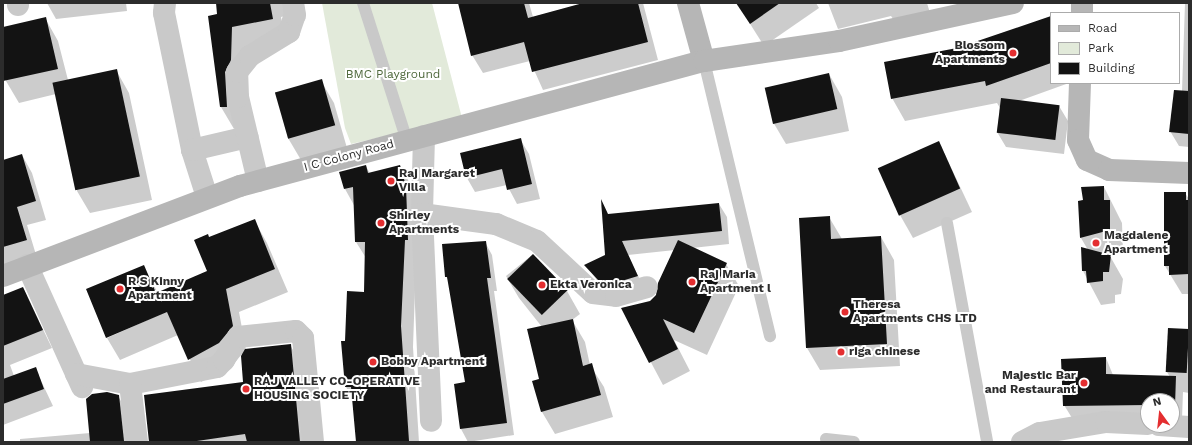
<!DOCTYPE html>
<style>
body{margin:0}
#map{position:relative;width:1192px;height:445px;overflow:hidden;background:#fff;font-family:"Work Sans",sans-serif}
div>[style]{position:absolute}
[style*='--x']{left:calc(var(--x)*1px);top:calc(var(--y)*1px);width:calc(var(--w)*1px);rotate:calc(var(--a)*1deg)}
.green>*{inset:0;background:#e2eada}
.shadow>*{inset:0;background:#0003}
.building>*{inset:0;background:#131313;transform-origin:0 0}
.lane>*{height:12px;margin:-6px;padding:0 6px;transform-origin:6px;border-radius:6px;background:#c9c9c9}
.street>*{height:22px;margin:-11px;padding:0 11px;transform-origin:11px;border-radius:11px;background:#c9c9c9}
.secondary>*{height:22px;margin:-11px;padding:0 11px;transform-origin:11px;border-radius:11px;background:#b6b6b6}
.dots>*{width:11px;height:11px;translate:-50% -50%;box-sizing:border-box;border:2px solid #fff;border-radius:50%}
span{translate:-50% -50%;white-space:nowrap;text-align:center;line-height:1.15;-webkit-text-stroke:4px #fff;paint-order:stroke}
.poi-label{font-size:12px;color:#2c2c2c;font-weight:700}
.right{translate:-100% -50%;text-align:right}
.left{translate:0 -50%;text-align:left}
.park-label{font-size:12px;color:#4d673a}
.street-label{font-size:12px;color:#2c2c2c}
.frame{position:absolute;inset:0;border:4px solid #2c2c2c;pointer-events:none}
.legend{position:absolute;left:1050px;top:12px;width:130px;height:72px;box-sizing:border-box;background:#fff;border:1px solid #ababab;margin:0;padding:5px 7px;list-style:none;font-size:12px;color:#2c2c2c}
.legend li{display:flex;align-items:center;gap:8px;height:20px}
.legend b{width:20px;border:1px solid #ababab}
.north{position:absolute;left:1140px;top:393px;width:40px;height:40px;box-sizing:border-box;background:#fff;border:1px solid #ababab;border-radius:50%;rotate:345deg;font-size:11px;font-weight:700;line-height:16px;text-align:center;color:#2c2c2c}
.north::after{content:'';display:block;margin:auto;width:14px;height:18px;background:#e42e30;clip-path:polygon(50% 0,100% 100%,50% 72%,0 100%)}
</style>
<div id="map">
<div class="green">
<div style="clip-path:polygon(322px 3px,432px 3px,462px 118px,351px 144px,345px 128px)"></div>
</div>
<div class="shadow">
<div style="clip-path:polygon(47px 3px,126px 3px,127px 11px,56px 19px)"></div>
<div style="clip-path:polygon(217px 3px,287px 3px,290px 15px,281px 17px,285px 41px,244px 50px,234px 129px,221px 107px)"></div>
<div style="clip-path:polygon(459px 3px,529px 3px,533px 17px,579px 5px,579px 3px,643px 3px,658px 60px,543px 90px,530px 61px,483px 73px,472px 55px)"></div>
<div style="clip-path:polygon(737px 3px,816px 3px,819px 8px,764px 46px)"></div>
<div style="clip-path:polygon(828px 3px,927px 3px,930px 13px,896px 23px,891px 16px,838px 29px)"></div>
<div style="clip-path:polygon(1185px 3px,1189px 3px,1189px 147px,1179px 146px,1170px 131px,1182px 91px)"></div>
<div style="clip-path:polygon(1051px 17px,1051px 83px,1069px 83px,1019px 101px,1059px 106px,1068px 121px,1064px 154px,1006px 147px,997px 132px,1000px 108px,997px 103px,905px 121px,892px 98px)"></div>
<div style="clip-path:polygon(45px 18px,58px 41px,68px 80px,116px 70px,129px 93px,152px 200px,90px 213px,77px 191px,56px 94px,19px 103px,6px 81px,3px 68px,3px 28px)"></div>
<div style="clip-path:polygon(829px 74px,842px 97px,849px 131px,786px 144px,773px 122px)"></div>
<div style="clip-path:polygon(321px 81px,334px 103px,347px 148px,301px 160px,288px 138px,276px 93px)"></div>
<div style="clip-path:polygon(520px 139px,529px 154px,540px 199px,517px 204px,507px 185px,475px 192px,467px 178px)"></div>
<div style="clip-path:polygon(939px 142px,972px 212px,913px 238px,900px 215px)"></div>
<div style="clip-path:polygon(22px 155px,32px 173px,46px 220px,27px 225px,37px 258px,3px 268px,3px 161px)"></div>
<div style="clip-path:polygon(366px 166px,370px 174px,400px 166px,412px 187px,416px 261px,413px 347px,419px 442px,357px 442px,353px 400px,346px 387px,346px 342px,365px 293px,366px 258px,356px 242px,355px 207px,345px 189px,340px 173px)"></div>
<div style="clip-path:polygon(1104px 187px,1122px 223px,1123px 253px,1110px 256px,1123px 279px,1121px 294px,1115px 295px,1115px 303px,1101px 305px,1083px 271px,1082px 249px,1088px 250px,1081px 238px,1079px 202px)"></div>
<div style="clip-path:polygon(1165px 193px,1185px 193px,1189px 199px,1189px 294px,1182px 294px,1165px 266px)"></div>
<div style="clip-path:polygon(601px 204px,608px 215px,719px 204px,727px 217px,729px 244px,692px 248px,726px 264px,739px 286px,707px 355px,674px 340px,690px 371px,663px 385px,622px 308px,651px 302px,657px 296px,675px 250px,628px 255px,645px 290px,607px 294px,586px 265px,606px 256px)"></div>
<div style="clip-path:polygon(829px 217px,842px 239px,881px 237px,894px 260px,900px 366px,820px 370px,807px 348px)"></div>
<div style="clip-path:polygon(254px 220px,267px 243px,288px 292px,239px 312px,246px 350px,290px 345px,304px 368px,311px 442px,150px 442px,244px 383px,242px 354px,232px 366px,201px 382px,178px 335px,120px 360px,107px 338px,168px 311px,107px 336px,143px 266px,158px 293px,209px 272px,209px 238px)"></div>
<div style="clip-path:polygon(485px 242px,492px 255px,497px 291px,494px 291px,514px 435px,468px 442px,461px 429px,466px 383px,449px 282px,446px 276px)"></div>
<div style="clip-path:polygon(532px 255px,567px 291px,580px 314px,572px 320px,585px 342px,590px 365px,604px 387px,613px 417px,555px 434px,542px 412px,533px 381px,540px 379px,542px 327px,519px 298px,506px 276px)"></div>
<div style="clip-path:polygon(23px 288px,52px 348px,10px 365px,14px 376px,35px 368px,53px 406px,3px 425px,3px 296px)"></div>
<div style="clip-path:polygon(1189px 323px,1189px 393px,1183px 392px,1182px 419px,1172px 419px,1172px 401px,1148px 401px,1148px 418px,1072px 418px,1064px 405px,1106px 358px,1113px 375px,1170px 377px,1167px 372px,1169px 329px,1189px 330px)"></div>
<div style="clip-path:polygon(118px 396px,131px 418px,134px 442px,20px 442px,20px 439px,90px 433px)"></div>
</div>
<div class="building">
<div style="clip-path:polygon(216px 3px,270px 3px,273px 19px,232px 27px,231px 60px,225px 72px,227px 107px,220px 107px,208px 16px,217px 14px)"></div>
<div style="clip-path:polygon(458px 3px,524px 3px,528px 18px,583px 3px,638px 3px,648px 42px,532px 72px,524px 42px,471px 56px)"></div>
<div style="clip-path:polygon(736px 3px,780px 3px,750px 24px)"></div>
<div style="clip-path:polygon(1051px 16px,1051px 63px,986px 86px,985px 81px,891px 99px,884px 62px,957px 48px)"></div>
<div style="clip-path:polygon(46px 17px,58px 69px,3px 81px,3px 27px)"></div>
<div style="left:117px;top:69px;width:110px;height:66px;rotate:78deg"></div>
<div style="left:829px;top:73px;width:37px;height:66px;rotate:77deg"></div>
<div style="left:322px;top:79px;width:48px;height:49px;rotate:74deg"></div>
<div style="clip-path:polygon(1174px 90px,1189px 91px,1189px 134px,1169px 132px)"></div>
<div style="left:1001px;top:98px;width:59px;height:35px;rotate:7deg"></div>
<div style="clip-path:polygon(521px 138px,532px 184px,507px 190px,502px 169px,466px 178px,460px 153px)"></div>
<div style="left:939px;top:141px;width:52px;height:67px;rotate:66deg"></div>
<div style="clip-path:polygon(22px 154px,36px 201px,17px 207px,27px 240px,3px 247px,3px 160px)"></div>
<div style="clip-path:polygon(366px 165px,368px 173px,400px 165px,406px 186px,408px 240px,405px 240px,401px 326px,409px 441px,356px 442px,351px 387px,345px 387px,341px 341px,345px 341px,347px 291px,364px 292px,365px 242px,355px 242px,353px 187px,344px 189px,339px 172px)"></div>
<div style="clip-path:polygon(1104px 186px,1104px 200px,1110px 200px,1110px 230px,1080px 238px,1078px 201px,1083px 200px,1081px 187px)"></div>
<div style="clip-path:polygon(1164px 192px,1186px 192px,1186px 200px,1189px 200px,1189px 274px,1169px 275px,1169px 266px,1164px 266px)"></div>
<div style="clip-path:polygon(601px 199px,608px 214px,719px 203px,722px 231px,622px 241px,638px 276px,615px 283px,599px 281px,584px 265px,605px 255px)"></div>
<div style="clip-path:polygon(830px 216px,831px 239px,881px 236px,887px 344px,806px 348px,799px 218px)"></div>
<div style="clip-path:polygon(255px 219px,275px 269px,226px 289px,233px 326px,219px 343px,188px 360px,167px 312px,106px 338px,86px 289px,144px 265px,156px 293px,207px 271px,194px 240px,208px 234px,209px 237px)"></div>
<div style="clip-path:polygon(678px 240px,727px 263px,694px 333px,663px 319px,678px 349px,649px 363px,621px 308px,650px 301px,656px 295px,658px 283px)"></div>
<div style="clip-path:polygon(486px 241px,491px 278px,487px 278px,507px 423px,460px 429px,454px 384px,465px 382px,447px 277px,445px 277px,442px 244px)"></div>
<div style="clip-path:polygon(1081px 247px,1111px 255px,1109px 272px,1103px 272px,1103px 281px,1087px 283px,1086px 271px,1082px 271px)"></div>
<div style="left:533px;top:254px;width:50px;height:36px;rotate:46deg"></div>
<div style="clip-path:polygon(23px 287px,43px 330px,3px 346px,3px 295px)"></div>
<div style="clip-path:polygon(573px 319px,583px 366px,592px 363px,601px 395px,541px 412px,532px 381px,539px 379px,527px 329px)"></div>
<div style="left:1168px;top:328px;width:21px;height:44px;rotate:3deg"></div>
<div style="clip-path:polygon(291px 344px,300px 442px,247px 442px,245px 434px,190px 442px,149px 442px,144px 395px,243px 382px,241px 356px,245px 349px)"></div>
<div style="clip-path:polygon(1106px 357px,1106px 374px,1176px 376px,1175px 406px,1172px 406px,1172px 401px,1148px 401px,1148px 405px,1063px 406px,1061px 359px)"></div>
<div style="clip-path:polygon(36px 367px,44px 389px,3px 404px,3px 379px)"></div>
<div style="clip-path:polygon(107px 392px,119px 395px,124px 441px,90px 442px,86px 399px,92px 394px)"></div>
</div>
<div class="lane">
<div style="--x:363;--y:3;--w:145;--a:72.3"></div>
<div style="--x:704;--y:61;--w:283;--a:76.5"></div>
<div style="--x:947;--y:223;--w:223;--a:79.6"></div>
<div style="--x:826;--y:439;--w:28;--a:6"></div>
</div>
<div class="street">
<div style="--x:165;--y:3;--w:10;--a:96"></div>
<div style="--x:164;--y:13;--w:140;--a:78.4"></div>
<div style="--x:192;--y:150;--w:49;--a:72.3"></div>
<div style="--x:18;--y:5;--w:2;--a:-90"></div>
<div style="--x:424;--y:136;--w:78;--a:91.5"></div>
<div style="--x:422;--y:214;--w:207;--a:87.5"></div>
<div style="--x:192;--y:150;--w:57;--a:-13.1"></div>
<div style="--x:258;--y:181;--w:86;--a:-103.4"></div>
<div style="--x:238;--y:97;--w:25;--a:-92"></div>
<div style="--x:237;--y:72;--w:21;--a:-51"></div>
<div style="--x:250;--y:56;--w:46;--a:-31.6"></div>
<div style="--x:289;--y:32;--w:18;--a:-71"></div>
<div style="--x:295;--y:15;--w:12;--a:-99"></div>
<div style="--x:422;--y:214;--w:75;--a:7.7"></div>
<div style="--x:496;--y:224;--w:44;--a:22.5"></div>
<div style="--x:537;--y:241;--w:76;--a:42.9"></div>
<div style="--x:593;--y:293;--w:23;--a:7"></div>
<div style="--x:616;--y:296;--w:32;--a:-16"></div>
<div style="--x:27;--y:265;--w:134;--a:65.7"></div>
<div style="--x:76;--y:374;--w:55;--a:10.5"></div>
<div style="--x:130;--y:384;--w:89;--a:-11.1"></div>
<div style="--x:217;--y:367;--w:10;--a:-45"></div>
<div style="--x:224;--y:360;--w:27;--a:-59"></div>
<div style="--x:238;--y:337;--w:58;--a:-5.9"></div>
<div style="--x:296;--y:331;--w:10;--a:45"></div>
<div style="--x:303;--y:338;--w:104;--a:84.5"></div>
<div style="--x:130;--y:384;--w:58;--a:83.1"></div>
<div style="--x:1159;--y:425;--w:30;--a:4"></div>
<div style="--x:1022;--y:442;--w:20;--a:-27"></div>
<div style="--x:1040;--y:433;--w:67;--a:-9.5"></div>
<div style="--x:1106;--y:422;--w:42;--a:2.7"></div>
</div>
<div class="secondary">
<div style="--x:688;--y:3;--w:60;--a:74.6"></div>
<div style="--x:1082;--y:13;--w:10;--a:-90"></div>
<div style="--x:1080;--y:83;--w:57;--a:92"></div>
<div style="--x:1078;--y:140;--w:22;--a:66"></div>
<div style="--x:1087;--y:160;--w:24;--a:24"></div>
<div style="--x:1109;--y:170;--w:80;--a:2.1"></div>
<div style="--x:3;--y:276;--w:254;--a:-20.8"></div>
<div style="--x:240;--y:186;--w:481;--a:-15.1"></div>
<div style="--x:704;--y:61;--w:136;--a:-8.4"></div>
<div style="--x:839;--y:41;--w:178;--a:-12.3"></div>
</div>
<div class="dots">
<div style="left:1013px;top:53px;background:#e42e30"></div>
<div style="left:391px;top:181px;background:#e42e30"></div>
<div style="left:381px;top:223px;background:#e42e30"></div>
<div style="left:1096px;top:243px;background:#e42e30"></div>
<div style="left:692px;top:282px;background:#e42e30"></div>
<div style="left:542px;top:285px;background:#e42e30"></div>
<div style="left:120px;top:289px;background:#e42e30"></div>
<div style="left:845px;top:312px;background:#e42e30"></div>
<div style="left:841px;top:352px;background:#e42e30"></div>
<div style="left:373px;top:362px;background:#e42e30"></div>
<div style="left:1084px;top:383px;background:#e42e30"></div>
<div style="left:246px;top:389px;background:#e42e30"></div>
</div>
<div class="poi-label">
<span class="right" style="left:1005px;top:53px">Blossom<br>Apartments</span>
<span class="left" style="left:399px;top:181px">Raj Margaret<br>Villa</span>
<span class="left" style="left:389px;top:223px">Shirley<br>Apartments</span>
<span class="left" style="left:1104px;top:243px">Magdalene<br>Apartment</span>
<span class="left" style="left:700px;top:282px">Raj Maria<br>Apartment l</span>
<span class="left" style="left:128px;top:289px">R S Kinny<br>Apartment</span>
<span class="left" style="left:550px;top:285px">Ekta Veronica</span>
<span class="left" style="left:853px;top:312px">Theresa<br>Apartments CHS LTD</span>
<span class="left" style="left:849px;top:352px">riga chinese</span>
<span class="left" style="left:381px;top:362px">Bobby Apartment</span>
<span class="right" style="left:1076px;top:383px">Majestic Bar<br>and Restaurant</span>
<span class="left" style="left:254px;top:389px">RAJ VALLEY CO-OPERATIVE<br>HOUSING SOCIETY</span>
</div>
<div class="park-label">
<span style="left:393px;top:75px">BMC Playground</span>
</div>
<div class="street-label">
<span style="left:349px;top:156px;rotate:-15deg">I C Colony Road</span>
</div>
<div class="frame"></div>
<ul class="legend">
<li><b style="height:5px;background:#b6b6b6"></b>Road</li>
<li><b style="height:11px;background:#e2eada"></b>Park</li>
<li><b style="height:11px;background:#131313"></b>Building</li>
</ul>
<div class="north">N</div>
</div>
